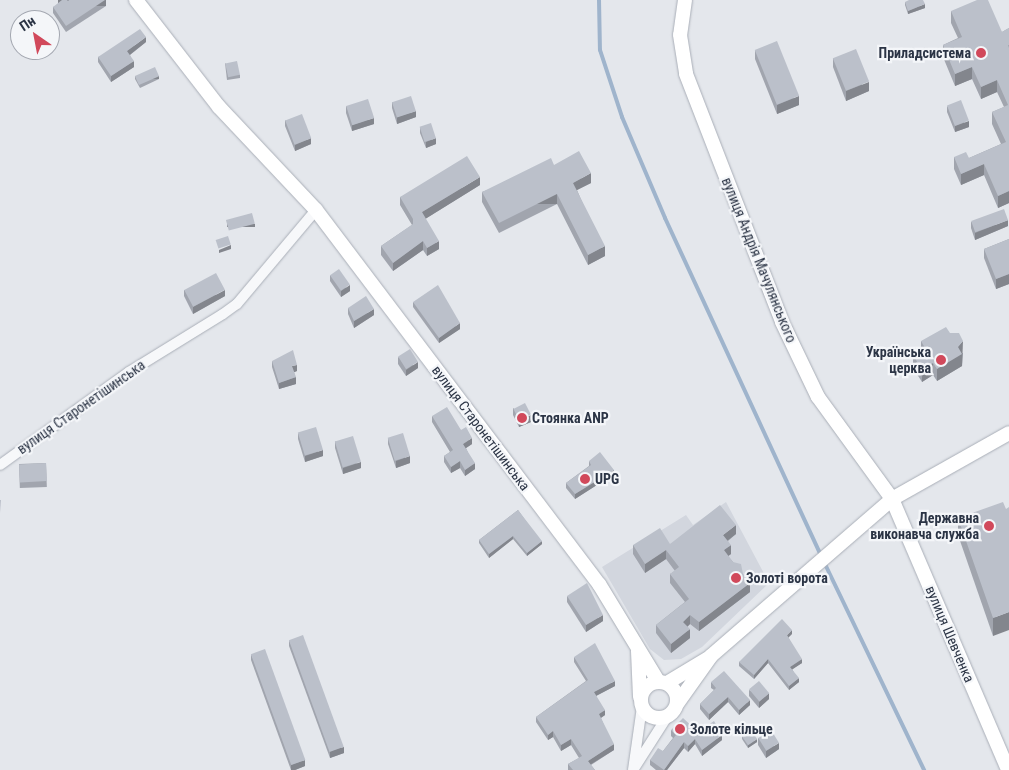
<!DOCTYPE html>
<meta charset="utf-8">
<style>
body{margin:0}
#map{position:relative;width:1009px;height:770px;overflow:hidden;background:#e4e7ec;font-family:"Roboto Condensed",sans-serif}
div>[style]{position:absolute}
[style*='--x']{left:calc(var(--x)*1px);top:calc(var(--y)*1px);width:calc(var(--w)*1px);rotate:calc(var(--a)*1deg)}
.built>*{inset:0;background:#d2d6de}
.stream>*{height:4px;margin:-2px;padding:0 2px;transform-origin:2px;border-radius:2px;background:#9fb4cc}
.roads{filter:drop-shadow(0 0 1px #a9aeb7) drop-shadow(0 0 1px #a9aeb7)}
.street>*{height:10px;margin:-5px;padding:0 5px;transform-origin:5px;border-radius:5px;background:#f7f8fa}
.secondary>*{height:14px;margin:-7px;padding:0 7px;transform-origin:7px;border-radius:7px;background:#fff}
.secondary>.ring{margin:-7px;padding:0;box-sizing:content-box;background:none;border:14px solid #fff;border-radius:50%}
.wall>*{inset:0;background:#a1a5ae;transform-origin:0 0}
.shaded-wall>*{inset:0;background:#83868d;transform-origin:0 0}
.building>*{inset:0;background:#bbc0ca;transform-origin:0 0}
.dots>*{width:14px;height:14px;translate:-50% -50%;box-sizing:border-box;border:2px solid #f4f6f9;border-radius:50%}
span{translate:-50% -50%;white-space:nowrap;text-align:center;line-height:1.15;-webkit-text-stroke:4.5px #f4f6f9;paint-order:stroke}
.poi-label{font-size:14px;color:#2b3445;font-weight:700}
.right{translate:-100% -50%;text-align:right}
.left{translate:0 -50%;text-align:left}
.street-label{font-size:14px;color:#2b3445}
.north{position:absolute;left:10px;top:10px;width:50px;height:50px;box-sizing:border-box;background:#f4f6f9;border:1px solid #a4a8b1;border-radius:50%;rotate:327deg;font-size:14px;font-weight:700;line-height:20px;text-align:center;color:#2b3445}
.north::after{content:'';display:block;margin:auto;width:18px;height:22px;background:#d1495b;clip-path:polygon(50% 0,100% 100%,50% 72%,0 100%)}
</style>
<div id="map">
<div class="built">
<div style="clip-path:polygon(726px 502px,769px 583px,702px 647px,681px 659px,664px 660px,650px 649px,602px 567px,686px 515px,693px 525px)"></div>
</div>
<div class="stream">
<div style="--x:599;--y:0;--w:50;--a:88.9"></div>
<div style="--x:600;--y:50;--w:71;--a:71.8"></div>
<div style="--x:622;--y:117;--w:110;--a:66.9"></div>
<div style="--x:665;--y:218;--w:372;--a:65.2"></div>
<div style="--x:824;--y:562;--w:231;--a:64.3"></div>
</div>
<div class="roads">
<div class="street">
<div style="--x:0;--y:465;--w:159;--a:-35.8"></div>
<div style="--x:129;--y:372;--w:110;--a:-31.7"></div>
<div style="--x:223;--y:314;--w:17;--a:-36"></div>
<div style="--x:237;--y:304;--w:123;--a:-50"></div>
<div style="--x:635;--y:767;--w:59;--a:-57.4"></div>
<div style="--x:633;--y:770;--w:64;--a:-81.9"></div>
</div>
<div class="secondary">
<div style="--x:136;--y:0;--w:135;--a:52.2"></div>
<div style="--x:219;--y:107;--w:141;--a:46.7"></div>
<div style="--x:316;--y:210;--w:469;--a:52.9"></div>
<div style="--x:599;--y:584;--w:114;--a:58.7"></div>
<div style="--x:685;--y:0;--w:35;--a:98"></div>
<div style="--x:680;--y:35;--w:39;--a:81"></div>
<div style="--x:686;--y:74;--w:266;--a:68.8"></div>
<div style="--x:782;--y:322;--w:83;--a:64.4"></div>
<div style="--x:818;--y:397;--w:126;--a:54"></div>
<div style="--x:892;--y:499;--w:295;--a:66.8"></div>
<div style="--x:638;--y:651;--w:46;--a:87.5"></div>
<div class="ring" style="left:641px;top:682px;width:22px;height:22px"></div>
<div style="--x:667;--y:683;--w:47;--a:-31"></div>
<div style="--x:677;--y:704;--w:59;--a:-54.7"></div>
<div style="--x:711;--y:656;--w:240;--a:-40.9"></div>
<div style="--x:892;--y:499;--w:134;--a:-29.4"></div>
</div>
</div>
<div class="wall">
<div style="clip-path:polygon(68px 1px,106px 6px,66px 32px,53px 13px,53px 7px)"></div>
<div style="clip-path:polygon(905px 2px,925px 8px,908px 14px,905px 5px)"></div>
<div style="clip-path:polygon(951px 11px,1002px 32px,1009px 28px,1009px 203px,998px 208px,984px 175px,961px 185px,954px 169px,954px 157px,969px 158px,1001px 144px,992px 124px,992px 112px,1004px 107px,997px 92px,981px 99px,972px 79px,955px 86px,943px 57px,943px 45px,958px 38px,951px 23px)"></div>
<div style="clip-path:polygon(146px 42px,130px 55px,134px 67px,111px 82px,98px 62px,98px 57px)"></div>
<div style="clip-path:polygon(755px 50px,799px 105px,777px 114px,755px 59px)"></div>
<div style="clip-path:polygon(833px 58px,869px 91px,846px 101px,833px 67px)"></div>
<div style="clip-path:polygon(225px 63px,240px 75px,240px 78px,227px 80px)"></div>
<div style="clip-path:polygon(135px 76px,159px 79px,140px 88px,135px 79px)"></div>
<div style="clip-path:polygon(392px 102px,416px 117px,397px 124px,392px 108px)"></div>
<div style="clip-path:polygon(346px 106px,374px 124px,352px 131px,346px 113px)"></div>
<div style="clip-path:polygon(947px 106px,969px 127px,955px 132px,947px 112px)"></div>
<div style="clip-path:polygon(285px 120px,311px 144px,295px 151px,285px 126px)"></div>
<div style="clip-path:polygon(420px 127px,436px 144px,426px 148px,420px 133px)"></div>
<div style="clip-path:polygon(554px 165px,591px 183px,577px 190px,605px 256px,588px 265px,557px 204px,499px 233px,482px 202px,482px 192px)"></div>
<div style="clip-path:polygon(480px 185px,425px 219px,439px 249px,427px 256px,423px 250px,393px 271px,381px 255px,381px 246px,412px 225px,400px 205px,400px 197px)"></div>
<div style="clip-path:polygon(971px 222px,1008px 226px,975px 240px,971px 228px)"></div>
<div style="clip-path:polygon(1009px 239px,1009px 284px,996px 289px,984px 258px,984px 249px)"></div>
<div style="clip-path:polygon(330px 275px,350px 291px,341px 297px,330px 281px)"></div>
<div style="clip-path:polygon(184px 290px,225px 296px,193px 314px,184px 296px)"></div>
<div style="clip-path:polygon(413px 302px,460px 329px,439px 343px,413px 307px)"></div>
<div style="clip-path:polygon(348px 308px,374px 315px,354px 328px,348px 314px)"></div>
<div style="clip-path:polygon(921px 341px,963px 353px,962px 366px,937px 381px,933px 375px,922px 382px,913px 368px,913px 355px,921px 351px)"></div>
<div style="clip-path:polygon(398px 357px,418px 368px,406px 376px,398px 364px)"></div>
<div style="clip-path:polygon(272px 361px,297px 371px,294px 372px,296px 384px,279px 389px,272px 367px)"></div>
<div style="clip-path:polygon(513px 408px,531px 422px,519px 427px,513px 415px)"></div>
<div style="clip-path:polygon(432px 416px,461px 430px,472px 444px,466px 448px,475px 469px,465px 476px,460px 468px,451px 473px,444px 462px,444px 456px,450px 452px,432px 422px)"></div>
<div style="clip-path:polygon(298px 433px,323px 456px,305px 462px,298px 439px)"></div>
<div style="clip-path:polygon(388px 438px,410px 463px,396px 468px,388px 444px)"></div>
<div style="clip-path:polygon(335px 441px,361px 468px,343px 474px,335px 448px)"></div>
<div style="clip-path:polygon(589px 461px,614px 474px,575px 499px,566px 488px,566px 483px,589px 466px)"></div>
<div style="left:46px;top:463px;width:24px;height:27px;rotate:88deg"></div>
<div style="clip-path:polygon(1006px 509px,993px 636px,958px 535px,958px 518px)"></div>
<div style="clip-path:polygon(518px 510px,542px 544px,527px 556px,513px 539px,489px 558px,479px 543px,479px 540px)"></div>
<div style="clip-path:polygon(736px 534px,728px 541px,731px 554px,728px 556px,743px 574px,750px 592px,699px 631px,690px 624px,687px 627px,690px 638px,671px 653px,656px 633px,656px 625px,685px 602px,670px 583px,670px 574px,675px 571px,666px 559px,645px 573px,633px 554px,633px 545px,670px 544px)"></div>
<div style="clip-path:polygon(567px 596px,603px 621px,586px 632px,567px 602px)"></div>
<div style="clip-path:polygon(792px 634px,788px 637px,802px 663px,792px 669px,799px 682px,789px 690px,768px 663px,754px 679px,739px 666px,739px 662px)"></div>
<div style="clip-path:polygon(289px 640px,344px 753px,330px 758px,289px 646px)"></div>
<div style="clip-path:polygon(251px 654px,305px 766px,295px 770px,291px 770px,251px 660px)"></div>
<div style="clip-path:polygon(574px 657px,615px 686px,596px 696px,605px 715px,601px 718px,614px 750px,591px 765px,595px 770px,568px 770px,568px 764px,579px 758px,571px 745px,561px 751px,553px 737px,548px 740px,536px 722px,536px 717px,586px 681px,574px 662px)"></div>
<div style="clip-path:polygon(711px 682px,750px 705px,739px 715px,728px 702px,709px 720px,700px 709px,700px 704px,714px 690px,711px 688px)"></div>
<div style="clip-path:polygon(749px 690px,769px 699px,759px 708px,749px 696px)"></div>
<div style="clip-path:polygon(671px 730px,698px 732px,722px 740px,702px 756px,695px 744px,688px 752px,684px 748px,667px 770px,656px 770px,650px 765px,650px 760px,663px 751px,673px 738px,671px 736px)"></div>
<div style="clip-path:polygon(742px 736px,757px 742px,748px 748px,742px 739px)"></div>
<div style="clip-path:polygon(758px 738px,779px 749px,766px 758px,758px 745px)"></div>
</div>
<div class="shaded-wall">
<div style="left:106px;top:0;width:6px;height:48px;rotate:90deg"></div>
<div style="clip-path:polygon(925px 4px,925px 8px,908px 14px,908px 11px)"></div>
<div style="clip-path:polygon(146px 37px,146px 42px,127px 57px,127px 51px)"></div>
<div style="clip-path:polygon(134px 61px,134px 67px,111px 82px,111px 76px)"></div>
<div style="clip-path:polygon(972px 67px,972px 79px,955px 86px,955px 74px)"></div>
<div style="left:159px;top:76px;width:3px;height:21px;rotate:90deg"></div>
<div style="clip-path:polygon(997px 80px,997px 92px,981px 99px,981px 87px)"></div>
<div style="clip-path:polygon(869px 82px,869px 91px,846px 101px,846px 91px)"></div>
<div style="clip-path:polygon(799px 96px,799px 105px,777px 114px,777px 105px)"></div>
<div style="clip-path:polygon(416px 111px,416px 117px,397px 124px,397px 117px)"></div>
<div style="clip-path:polygon(374px 118px,374px 124px,352px 131px,352px 125px)"></div>
<div style="clip-path:polygon(969px 121px,969px 127px,955px 132px,955px 126px)"></div>
<div style="clip-path:polygon(311px 138px,311px 144px,295px 151px,295px 145px)"></div>
<div style="clip-path:polygon(436px 138px,436px 144px,426px 148px,426px 142px)"></div>
<div style="clip-path:polygon(984px 164px,984px 175px,961px 185px,961px 174px)"></div>
<div style="clip-path:polygon(591px 173px,591px 183px,573px 192px,573px 183px)"></div>
<div style="clip-path:polygon(480px 177px,480px 185px,422px 221px,422px 212px)"></div>
<div style="clip-path:polygon(1009px 191px,1009px 203px,998px 208px,998px 196px)"></div>
<div style="left:557px;top:194px;width:10px;height:65px;rotate:90deg"></div>
<div style="clip-path:polygon(1008px 220px,1008px 226px,975px 240px,975px 233px)"></div>
<div style="left:255px;top:224px;width:3px;height:28px;rotate:90deg"></div>
<div style="clip-path:polygon(423px 241px,423px 250px,393px 271px,393px 263px)"></div>
<div style="clip-path:polygon(439px 241px,439px 249px,427px 256px,427px 248px)"></div>
<div style="clip-path:polygon(231px 245px,231px 249px,219px 253px,219px 250px)"></div>
<div style="clip-path:polygon(605px 246px,605px 256px,588px 265px,588px 255px)"></div>
<div style="clip-path:polygon(1009px 274px,1009px 284px,996px 289px,996px 279px)"></div>
<div style="clip-path:polygon(350px 285px,350px 291px,341px 297px,341px 291px)"></div>
<div style="clip-path:polygon(225px 290px,225px 296px,193px 314px,193px 307px)"></div>
<div style="clip-path:polygon(374px 309px,374px 315px,354px 328px,354px 321px)"></div>
<div style="clip-path:polygon(460px 323px,460px 329px,439px 343px,439px 338px)"></div>
<div style="clip-path:polygon(963px 341px,962px 366px,937px 381px,937px 369px)"></div>
<div style="clip-path:polygon(418px 362px,418px 368px,406px 376px,406px 370px)"></div>
<div style="clip-path:polygon(933px 363px,933px 375px,922px 382px,922px 370px)"></div>
<div style="clip-path:polygon(297px 365px,297px 371px,292px 373px,292px 366px)"></div>
<div style="clip-path:polygon(296px 377px,296px 384px,279px 389px,279px 383px)"></div>
<div style="clip-path:polygon(531px 415px,531px 422px,519px 427px,519px 421px)"></div>
<div style="clip-path:polygon(472px 438px,472px 444px,463px 450px,463px 444px)"></div>
<div style="clip-path:polygon(323px 450px,323px 456px,305px 462px,305px 456px)"></div>
<div style="clip-path:polygon(410px 456px,410px 463px,396px 468px,396px 461px)"></div>
<div style="clip-path:polygon(460px 461px,460px 468px,451px 473px,451px 467px)"></div>
<div style="clip-path:polygon(361px 462px,361px 468px,343px 474px,343px 468px)"></div>
<div style="clip-path:polygon(475px 463px,475px 469px,465px 476px,465px 470px)"></div>
<div style="clip-path:polygon(614px 470px,614px 474px,575px 499px,575px 494px)"></div>
<div style="clip-path:polygon(736px 525px,736px 534px,723px 544px,723px 535px)"></div>
<div style="clip-path:polygon(513px 536px,513px 539px,489px 558px,489px 554px)"></div>
<div style="clip-path:polygon(542px 541px,542px 544px,527px 556px,527px 553px)"></div>
<div style="clip-path:polygon(731px 545px,731px 554px,724px 559px,724px 550px)"></div>
<div style="clip-path:polygon(666px 550px,666px 559px,645px 573px,645px 564px)"></div>
<div style="clip-path:polygon(750px 583px,750px 592px,699px 631px,699px 622px)"></div>
<div style="clip-path:polygon(1009px 612px,1009px 630px,993px 636px,993px 618px)"></div>
<div style="clip-path:polygon(603px 615px,603px 621px,586px 632px,586px 625px)"></div>
<div style="clip-path:polygon(690px 615px,690px 624px,683px 631px,683px 622px)"></div>
<div style="clip-path:polygon(690px 629px,690px 638px,671px 653px,671px 644px)"></div>
<div style="clip-path:polygon(792px 630px,792px 634px,787px 639px,787px 635px)"></div>
<div style="clip-path:polygon(768px 659px,768px 663px,754px 679px,754px 675px)"></div>
<div style="clip-path:polygon(802px 659px,802px 663px,790px 671px,790px 667px)"></div>
<div style="clip-path:polygon(799px 678px,799px 682px,789px 690px,789px 686px)"></div>
<div style="clip-path:polygon(615px 681px,615px 686px,594px 697px,594px 692px)"></div>
<div style="clip-path:polygon(769px 693px,769px 699px,759px 708px,759px 702px)"></div>
<div style="clip-path:polygon(728px 697px,728px 702px,709px 720px,709px 714px)"></div>
<div style="clip-path:polygon(750px 700px,750px 705px,739px 715px,739px 710px)"></div>
<div style="clip-path:polygon(605px 710px,605px 715px,599px 719px,599px 714px)"></div>
<div style="clip-path:polygon(553px 731px,553px 737px,548px 740px,548px 735px)"></div>
<div style="clip-path:polygon(722px 735px,722px 740px,702px 756px,702px 750px)"></div>
<div style="clip-path:polygon(571px 739px,571px 745px,561px 751px,561px 745px)"></div>
<div style="clip-path:polygon(695px 739px,695px 744px,688px 752px,688px 746px)"></div>
<div style="clip-path:polygon(757px 739px,757px 742px,748px 748px,748px 745px)"></div>
<div style="clip-path:polygon(684px 742px,684px 748px,667px 770px,664px 770px)"></div>
<div style="clip-path:polygon(779px 743px,779px 749px,766px 758px,766px 751px)"></div>
<div style="clip-path:polygon(614px 744px,614px 750px,588px 766px,588px 761px)"></div>
<div style="clip-path:polygon(344px 747px,344px 753px,330px 758px,330px 751px)"></div>
<div style="clip-path:polygon(305px 760px,305px 766px,295px 770px,291px 770px,291px 765px)"></div>
</div>
<div class="building">
<div style="clip-path:polygon(62px 0,67px 0,68px 1px,69px 0,105px 0,66px 26px,53px 7px)"></div>
<div style="clip-path:polygon(909px 0,923px 0,925px 4px,908px 11px,905px 2px)"></div>
<div style="clip-path:polygon(977px 0,988px 0,1002px 32px,1009px 28px,1009px 45px,1008px 45px,1009px 48px,1009px 191px,998px 196px,984px 164px,961px 174px,954px 157px,966px 152px,969px 158px,1006px 142px,992px 112px,1008px 105px,997px 80px,981px 87px,972px 67px,955px 74px,943px 45px,962px 37px,951px 11px)"></div>
<div style="clip-path:polygon(140px 29px,146px 37px,127px 51px,134px 61px,111px 76px,98px 57px)"></div>
<div style="left:777px;top:41px;width:59px;height:24px;rotate:68deg"></div>
<div style="left:856px;top:49px;width:35px;height:25px;rotate:68deg"></div>
<div style="left:237px;top:61px;width:14px;height:12px;rotate:78deg"></div>
<div style="left:155px;top:67px;width:10px;height:22px;rotate:66deg"></div>
<div style="left:411px;top:96px;width:16px;height:20px;rotate:72deg"></div>
<div style="left:368px;top:99px;width:20px;height:23px;rotate:72deg"></div>
<div style="left:961px;top:100px;width:22px;height:15px;rotate:69deg"></div>
<div style="left:302px;top:114px;width:26px;height:18px;rotate:69deg"></div>
<div style="left:431px;top:123px;width:16px;height:12px;rotate:72deg"></div>
<div style="clip-path:polygon(579px 151px,591px 173px,573px 183px,605px 246px,588px 255px,557px 194px,499px 223px,482px 192px,551px 158px,554px 165px)"></div>
<div style="clip-path:polygon(467px 156px,480px 177px,422px 212px,439px 241px,427px 248px,423px 241px,393px 263px,381px 246px,413px 224px,413px 219px,400px 197px)"></div>
<div style="left:1004px;top:209px;width:12px;height:35px;rotate:70deg"></div>
<div style="left:252px;top:213px;width:11px;height:27px;rotate:75deg"></div>
<div style="left:228px;top:236px;width:9px;height:13px;rotate:72deg"></div>
<div style="clip-path:polygon(1009px 239px,1009px 274px,996px 279px,984px 249px)"></div>
<div style="left:339px;top:269px;width:19px;height:11px;rotate:55deg"></div>
<div style="left:216px;top:273px;width:19px;height:36px;rotate:62deg"></div>
<div style="clip-path:polygon(438px 285px,460px 323px,439px 338px,413px 302px)"></div>
<div style="clip-path:polygon(366px 296px,374px 309px,354px 321px,348px 308px)"></div>
<div style="clip-path:polygon(946px 327px,950px 333px,959px 333px,963px 341px,958px 347px,962px 354px,937px 369px,933px 363px,922px 370px,913px 355px,925px 348px,921px 341px)"></div>
<div style="left:410px;top:349px;width:15px;height:14px;rotate:58deg"></div>
<div style="clip-path:polygon(293px 350px,297px 365px,292px 366px,296px 377px,279px 383px,272px 361px)"></div>
<div style="left:525px;top:403px;width:13px;height:13px;rotate:63deg"></div>
<div style="clip-path:polygon(447px 407px,461px 430px,466px 427px,472px 438px,463px 444px,475px 463px,465px 470px,460px 461px,451px 467px,444px 456px,453px 450px,432px 416px)"></div>
<div style="left:316px;top:427px;width:24px;height:19px;rotate:73deg"></div>
<div style="left:403px;top:433px;width:24px;height:16px;rotate:73deg"></div>
<div style="left:353px;top:436px;width:27px;height:19px;rotate:73deg"></div>
<div style="clip-path:polygon(600px 452px,614px 470px,575px 494px,566px 483px,591px 465px,589px 461px)"></div>
<div style="left:46px;top:463px;width:18px;height:27px;rotate:87deg"></div>
<div style="clip-path:polygon(0 500px,1px 500px,0 513px)"></div>
<div style="clip-path:polygon(1003px 502px,1006px 509px,1009px 507px,1009px 612px,993px 618px,958px 518px)"></div>
<div style="clip-path:polygon(720px 505px,736px 525px,723px 535px,731px 545px,724px 550px,733px 562px,741px 564px,743px 574px,750px 583px,699px 622px,690px 615px,683px 622px,690px 629px,671px 644px,656px 625px,689px 599px,670px 574px,679px 567px,666px 550px,645px 564px,633px 545px,660px 528px,670px 544px)"></div>
<div style="clip-path:polygon(518px 510px,542px 541px,527px 553px,513px 536px,489px 554px,479px 540px)"></div>
<div style="clip-path:polygon(587px 583px,603px 615px,586px 625px,567px 596px)"></div>
<div style="clip-path:polygon(782px 619px,792px 630px,787px 635px,802px 659px,790px 667px,799px 678px,789px 686px,768px 659px,754px 675px,739px 662px)"></div>
<div style="left:303px;top:635px;width:119px;height:15px;rotate:70deg"></div>
<div style="clip-path:polygon(595px 643px,615px 681px,594px 692px,605px 710px,599px 714px,614px 744px,588px 761px,595px 770px,573px 770px,568px 764px,582px 756px,571px 739px,561px 745px,553px 731px,548px 735px,536px 717px,588px 680px,574px 657px)"></div>
<div style="left:265px;top:649px;width:118px;height:15px;rotate:70deg"></div>
<div style="clip-path:polygon(724px 671px,750px 700px,739px 710px,728px 697px,709px 714px,700px 704px,716px 688px,711px 682px)"></div>
<div style="left:759px;top:681px;width:16px;height:13px;rotate:50deg"></div>
<div style="clip-path:polygon(683px 718px,698px 732px,714px 721px,722px 735px,702px 750px,695px 739px,688px 746px,684px 742px,664px 770px,650px 760px,658px 748px,663px 751px,676px 735px,671px 730px)"></div>
<div style="left:751px;top:730px;width:11px;height:11px;rotate:56deg"></div>
<div style="left:771px;top:730px;width:15px;height:15px;rotate:58deg"></div>
</div>
<div class="dots">
<div style="left:981px;top:53px;background:#d1495b"></div>
<div style="left:941px;top:360px;background:#d1495b"></div>
<div style="left:522px;top:418px;background:#d1495b"></div>
<div style="left:585px;top:479px;background:#d1495b"></div>
<div style="left:989px;top:526px;background:#d1495b"></div>
<div style="left:736px;top:578px;background:#d1495b"></div>
<div style="left:680px;top:729px;background:#d1495b"></div>
</div>
<div class="poi-label">
<span class="right" style="left:971px;top:53px">Приладсистема</span>
<span class="right" style="left:931px;top:360px">Українська<br>церква</span>
<span class="left" style="left:532px;top:418px">Стоянка ANP</span>
<span class="left" style="left:595px;top:479px">UPG</span>
<span class="right" style="left:979px;top:526px">Державна<br>виконавча служба</span>
<span class="left" style="left:746px;top:578px">Золоті ворота</span>
<span class="left" style="left:690px;top:729px">Золоте кільце</span>
</div>
<div class="street-label">
<span style="left:759px;top:260px;rotate:68deg">вулиця Андрія Мачулянського</span>
<span style="left:81px;top:407px;rotate:-35deg">вулиця Старонетішинська</span>
<span style="left:481px;top:428px;rotate:53deg">вулиця Старонетішинська</span>
<span style="left:950px;top:634px;rotate:67deg">вулиця Шевченка</span>
</div>
<div class="north">Пн</div>
</div>
